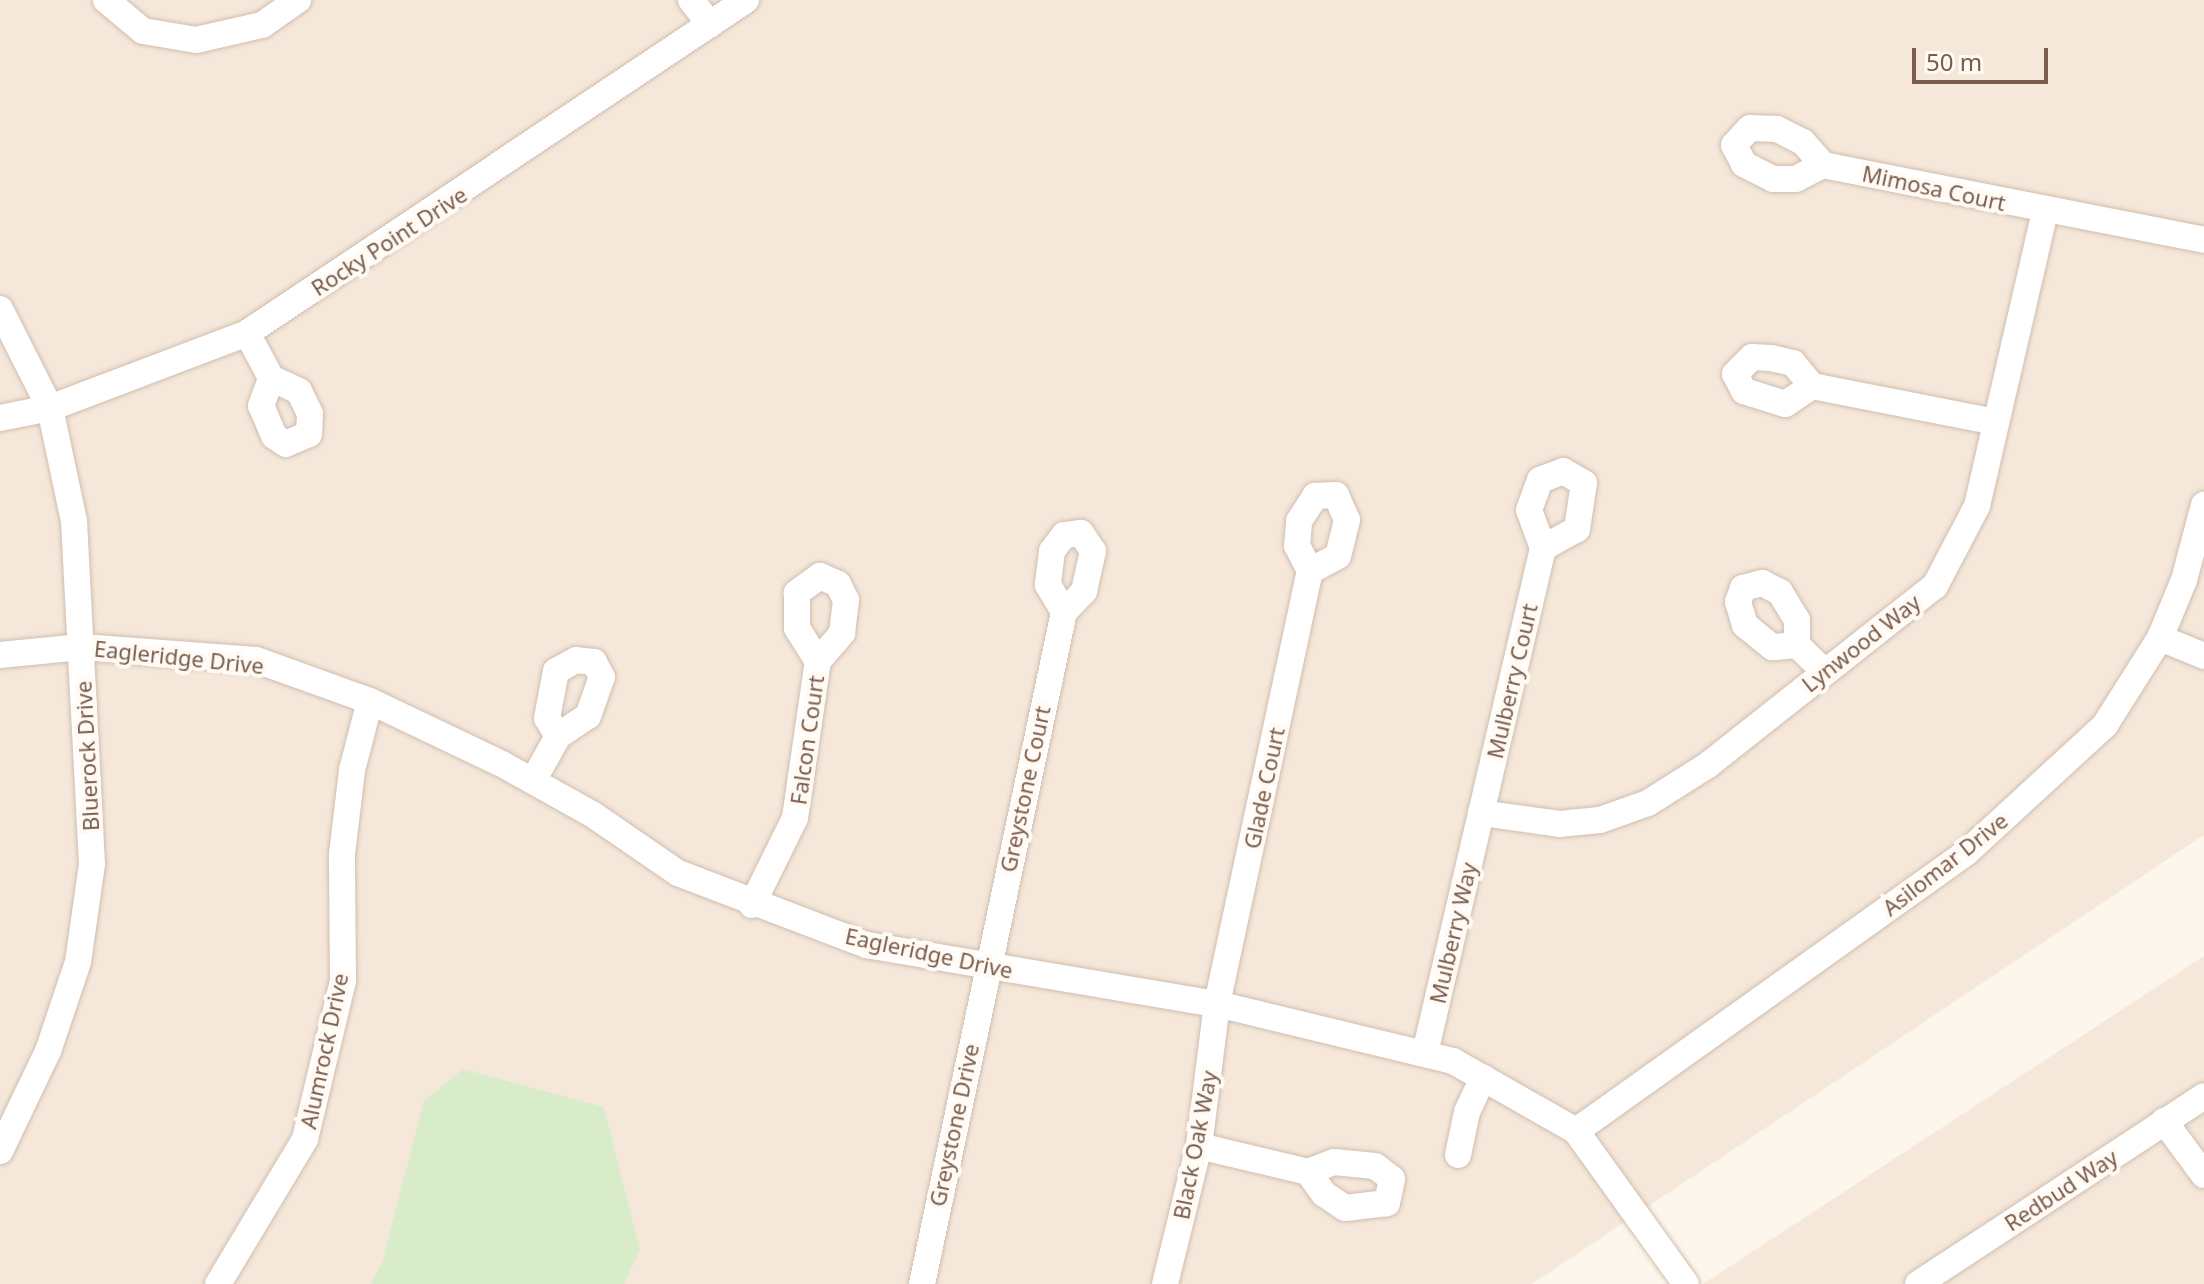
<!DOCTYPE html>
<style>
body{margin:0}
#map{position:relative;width:2204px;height:1284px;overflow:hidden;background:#fdf6ec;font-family:"Noto Sans",sans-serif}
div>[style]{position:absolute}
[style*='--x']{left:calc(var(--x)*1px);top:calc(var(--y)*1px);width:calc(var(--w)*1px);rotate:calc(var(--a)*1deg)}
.residential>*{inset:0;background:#f5e8da}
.green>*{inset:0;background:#d8ecc9}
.roads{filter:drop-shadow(0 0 2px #d1beb0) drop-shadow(0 0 2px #d1beb0)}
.minor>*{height:26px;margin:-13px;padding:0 13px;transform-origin:13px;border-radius:13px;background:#fff}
span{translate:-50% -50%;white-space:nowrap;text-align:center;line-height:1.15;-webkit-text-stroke:8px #fffaf3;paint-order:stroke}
.street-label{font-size:22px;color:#7a5c4d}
.scale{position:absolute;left:1912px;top:48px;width:136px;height:36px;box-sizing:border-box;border:4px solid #7a5c4d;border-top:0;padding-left:10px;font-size:24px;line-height:28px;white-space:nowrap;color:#7a5c4d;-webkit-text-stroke:6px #fffaf3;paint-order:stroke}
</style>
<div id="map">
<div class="residential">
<div style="clip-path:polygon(0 0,2204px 0,2204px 835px,1532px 1284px,0 1284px)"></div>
<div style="clip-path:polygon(2204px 956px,2204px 1284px,1703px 1284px)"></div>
</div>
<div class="green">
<div style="clip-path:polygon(463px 1069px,604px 1107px,640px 1250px,624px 1284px,371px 1284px,382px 1262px,424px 1101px)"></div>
</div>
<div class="roads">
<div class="minor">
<div style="--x:106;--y:0;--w:48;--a:40"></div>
<div style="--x:143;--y:31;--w:54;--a:9.6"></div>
<div style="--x:196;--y:40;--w:68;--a:-12.8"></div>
<div style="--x:262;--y:25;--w:44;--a:-34.8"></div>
<div style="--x:691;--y:0;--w:31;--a:52"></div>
<div style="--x:1823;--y:165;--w:30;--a:153"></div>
<div style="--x:1796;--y:179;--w:23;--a:180"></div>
<div style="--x:1773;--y:179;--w:33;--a:-153"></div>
<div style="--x:1744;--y:164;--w:21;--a:-118"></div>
<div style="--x:1734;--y:145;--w:23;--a:-47"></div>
<div style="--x:1750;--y:128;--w:27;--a:2"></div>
<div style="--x:1777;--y:129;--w:29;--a:27"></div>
<div style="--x:1803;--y:142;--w:30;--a:49"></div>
<div style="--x:1823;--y:165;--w:388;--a:11.1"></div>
<div style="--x:0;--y:309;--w:111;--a:63.2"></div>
<div style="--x:50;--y:408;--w:116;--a:78"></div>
<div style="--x:74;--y:521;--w:343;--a:87"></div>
<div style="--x:92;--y:864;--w:99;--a:98.1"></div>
<div style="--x:78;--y:962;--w:94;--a:108.6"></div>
<div style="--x:48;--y:1051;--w:111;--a:115.6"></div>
<div style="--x:247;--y:333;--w:51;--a:61.9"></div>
<div style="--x:271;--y:378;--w:31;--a:25"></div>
<div style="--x:299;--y:391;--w:25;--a:64"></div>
<div style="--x:310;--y:414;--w:20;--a:93"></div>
<div style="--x:309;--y:434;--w:25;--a:157"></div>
<div style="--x:286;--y:444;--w:14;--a:-146"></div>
<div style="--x:274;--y:436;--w:33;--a:-113"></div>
<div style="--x:261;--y:406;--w:30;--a:-70"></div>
<div style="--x:1812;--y:386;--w:32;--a:146"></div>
<div style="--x:1785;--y:404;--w:43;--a:-162.4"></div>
<div style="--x:1744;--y:391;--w:19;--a:-118"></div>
<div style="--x:1735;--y:374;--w:24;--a:-45"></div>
<div style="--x:1752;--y:357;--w:19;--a:3"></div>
<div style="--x:1771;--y:358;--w:23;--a:13"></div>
<div style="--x:1793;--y:363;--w:30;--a:50"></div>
<div style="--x:1812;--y:386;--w:187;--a:11.1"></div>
<div style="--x:0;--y:418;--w:51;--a:-11.3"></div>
<div style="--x:50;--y:408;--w:211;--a:-20.8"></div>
<div style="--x:247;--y:333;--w:600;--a:-33.72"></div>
<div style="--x:2160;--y:638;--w:48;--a:22.2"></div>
<div style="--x:1797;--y:645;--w:25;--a:175"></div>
<div style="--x:1772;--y:647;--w:35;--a:-141"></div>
<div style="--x:1745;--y:625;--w:24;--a:-107"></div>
<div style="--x:1738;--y:602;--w:15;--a:-70"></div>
<div style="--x:1743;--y:588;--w:20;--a:-15"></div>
<div style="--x:1762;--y:583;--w:20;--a:27"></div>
<div style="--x:1780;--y:592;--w:33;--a:59"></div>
<div style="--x:1797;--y:620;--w:25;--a:90"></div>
<div style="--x:1797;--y:645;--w:36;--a:44"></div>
<div style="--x:0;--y:655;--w:82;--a:-5.6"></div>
<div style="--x:82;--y:647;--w:174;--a:4.3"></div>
<div style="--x:256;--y:660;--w:121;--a:19.8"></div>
<div style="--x:370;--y:701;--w:146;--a:25.5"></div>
<div style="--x:502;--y:764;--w:103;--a:29.1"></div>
<div style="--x:592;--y:814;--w:104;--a:34.5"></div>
<div style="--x:678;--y:873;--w:202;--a:20.9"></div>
<div style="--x:867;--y:945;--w:355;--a:9.6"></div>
<div style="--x:1217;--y:1004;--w:243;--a:13.6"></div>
<div style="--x:1453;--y:1061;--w:142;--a:29.6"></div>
<div style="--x:1576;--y:1131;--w:188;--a:54.3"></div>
<div style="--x:533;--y:781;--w:51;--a:-60.9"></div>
<div style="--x:558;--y:736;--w:36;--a:-34"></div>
<div style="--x:588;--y:716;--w:41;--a:-70.3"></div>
<div style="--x:602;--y:677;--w:17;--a:-118"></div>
<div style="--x:594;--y:662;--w:18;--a:-174"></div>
<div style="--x:576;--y:660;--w:23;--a:151"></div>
<div style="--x:556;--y:671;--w:48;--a:100.8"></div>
<div style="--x:547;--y:718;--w:21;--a:59"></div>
<div style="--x:1481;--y:813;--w:79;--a:8"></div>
<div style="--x:1559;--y:824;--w:41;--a:-5.6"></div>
<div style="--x:1600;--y:820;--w:51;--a:-19.5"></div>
<div style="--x:1648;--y:803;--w:71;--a:-32.3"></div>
<div style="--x:1708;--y:765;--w:289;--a:-38.3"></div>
<div style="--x:1935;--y:586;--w:90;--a:-62.3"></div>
<div style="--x:1977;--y:506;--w:303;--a:-77"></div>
<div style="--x:752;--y:905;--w:97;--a:-63.7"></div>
<div style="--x:795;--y:818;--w:159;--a:-81.7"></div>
<div style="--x:818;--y:661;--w:37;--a:-49"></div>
<div style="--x:842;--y:633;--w:33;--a:-83"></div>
<div style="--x:846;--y:600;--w:18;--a:-117"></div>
<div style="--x:838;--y:584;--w:20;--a:-156"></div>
<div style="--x:820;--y:576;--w:29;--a:144"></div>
<div style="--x:797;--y:593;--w:35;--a:90"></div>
<div style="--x:797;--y:628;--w:39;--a:58"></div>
<div style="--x:1425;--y:1053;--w:519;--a:-76.85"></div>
<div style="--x:1543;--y:548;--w:40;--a:-110.2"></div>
<div style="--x:1529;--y:510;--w:32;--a:-70"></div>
<div style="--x:1540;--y:480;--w:25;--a:-21"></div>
<div style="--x:1563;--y:471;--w:24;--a:30"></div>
<div style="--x:1584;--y:483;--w:47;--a:98.7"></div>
<div style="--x:1577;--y:529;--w:39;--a:151"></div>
<div style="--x:2164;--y:1121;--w:67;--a:53.5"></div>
<div style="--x:1576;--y:1131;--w:480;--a:-35.5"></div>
<div style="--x:1967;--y:852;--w:188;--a:-42.6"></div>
<div style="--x:2105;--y:725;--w:103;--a:-57.7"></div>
<div style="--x:2160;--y:638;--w:63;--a:-67.5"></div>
<div style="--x:2184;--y:580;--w:78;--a:-75.1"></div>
<div style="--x:1199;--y:1146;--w:112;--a:13.4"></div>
<div style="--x:1308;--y:1172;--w:28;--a:-21"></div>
<div style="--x:1334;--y:1162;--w:41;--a:5.6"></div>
<div style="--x:1375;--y:1166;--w:21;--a:37"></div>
<div style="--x:1392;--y:1179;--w:25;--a:102"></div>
<div style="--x:1387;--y:1203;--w:42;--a:173.2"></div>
<div style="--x:1345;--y:1208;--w:25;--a:-146"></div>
<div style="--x:1324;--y:1194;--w:27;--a:-126"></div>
<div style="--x:1458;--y:1155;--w:44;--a:-78.2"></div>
<div style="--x:1467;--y:1112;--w:38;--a:-65"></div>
<div style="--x:218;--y:1284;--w:169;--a:-59"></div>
<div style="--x:305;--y:1139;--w:163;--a:-76.5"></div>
<div style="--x:343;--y:981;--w:127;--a:-90.5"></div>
<div style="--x:342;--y:854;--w:85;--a:-83.2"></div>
<div style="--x:352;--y:770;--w:71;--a:-75.4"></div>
<div style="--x:922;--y:1284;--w:687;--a:-78.07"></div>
<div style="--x:1064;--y:612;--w:29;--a:-46"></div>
<div style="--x:1084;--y:591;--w:41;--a:-77.3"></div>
<div style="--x:1093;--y:551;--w:22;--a:-124"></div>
<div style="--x:1081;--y:533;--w:17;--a:173"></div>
<div style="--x:1064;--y:535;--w:20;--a:127"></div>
<div style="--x:1052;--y:551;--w:34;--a:97"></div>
<div style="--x:1048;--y:585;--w:31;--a:59"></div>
<div style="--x:1165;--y:1284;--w:142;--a:-76.2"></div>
<div style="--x:1199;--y:1146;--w:143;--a:-82.8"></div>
<div style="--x:1217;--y:1004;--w:443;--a:-77.9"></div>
<div style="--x:1310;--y:571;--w:28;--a:-117"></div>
<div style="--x:1297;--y:546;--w:25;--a:-85"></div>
<div style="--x:1299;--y:521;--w:30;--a:-57"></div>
<div style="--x:1315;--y:496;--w:21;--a:-3"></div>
<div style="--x:1336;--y:495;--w:27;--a:66"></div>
<div style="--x:1347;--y:520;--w:37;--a:104"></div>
<div style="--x:1338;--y:556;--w:32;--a:152"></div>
<div style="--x:1918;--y:1284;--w:342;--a:-33.3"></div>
</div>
</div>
<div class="street-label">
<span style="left:1934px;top:188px;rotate:12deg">Mimosa Court</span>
<span style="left:389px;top:241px;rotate:-33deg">Rocky Point Drive</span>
<span style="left:1861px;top:643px;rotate:-38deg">Lynwood Way</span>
<span style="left:179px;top:657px;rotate:6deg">Eagleridge Drive</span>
<span style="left:1512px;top:681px;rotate:-77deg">Mulberry Court</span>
<span style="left:807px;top:740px;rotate:-82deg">Falcon Court</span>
<span style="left:87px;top:756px;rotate:-93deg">Bluerock Drive</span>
<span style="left:1264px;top:788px;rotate:-78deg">Glade Court</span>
<span style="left:1025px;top:789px;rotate:-78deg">Greystone Court</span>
<span style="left:1945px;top:864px;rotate:-38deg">Asilomar Drive</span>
<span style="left:1453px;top:933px;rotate:-77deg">Mulberry Way</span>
<span style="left:929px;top:953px;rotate:12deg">Eagleridge Drive</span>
<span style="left:324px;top:1051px;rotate:-78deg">Alumrock Drive</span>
<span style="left:954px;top:1125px;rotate:-78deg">Greystone Drive</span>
<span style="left:1195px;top:1145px;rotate:-79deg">Black Oak Way</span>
<span style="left:2061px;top:1190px;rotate:-33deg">Redbud Way</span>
</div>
<div class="scale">50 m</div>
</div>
